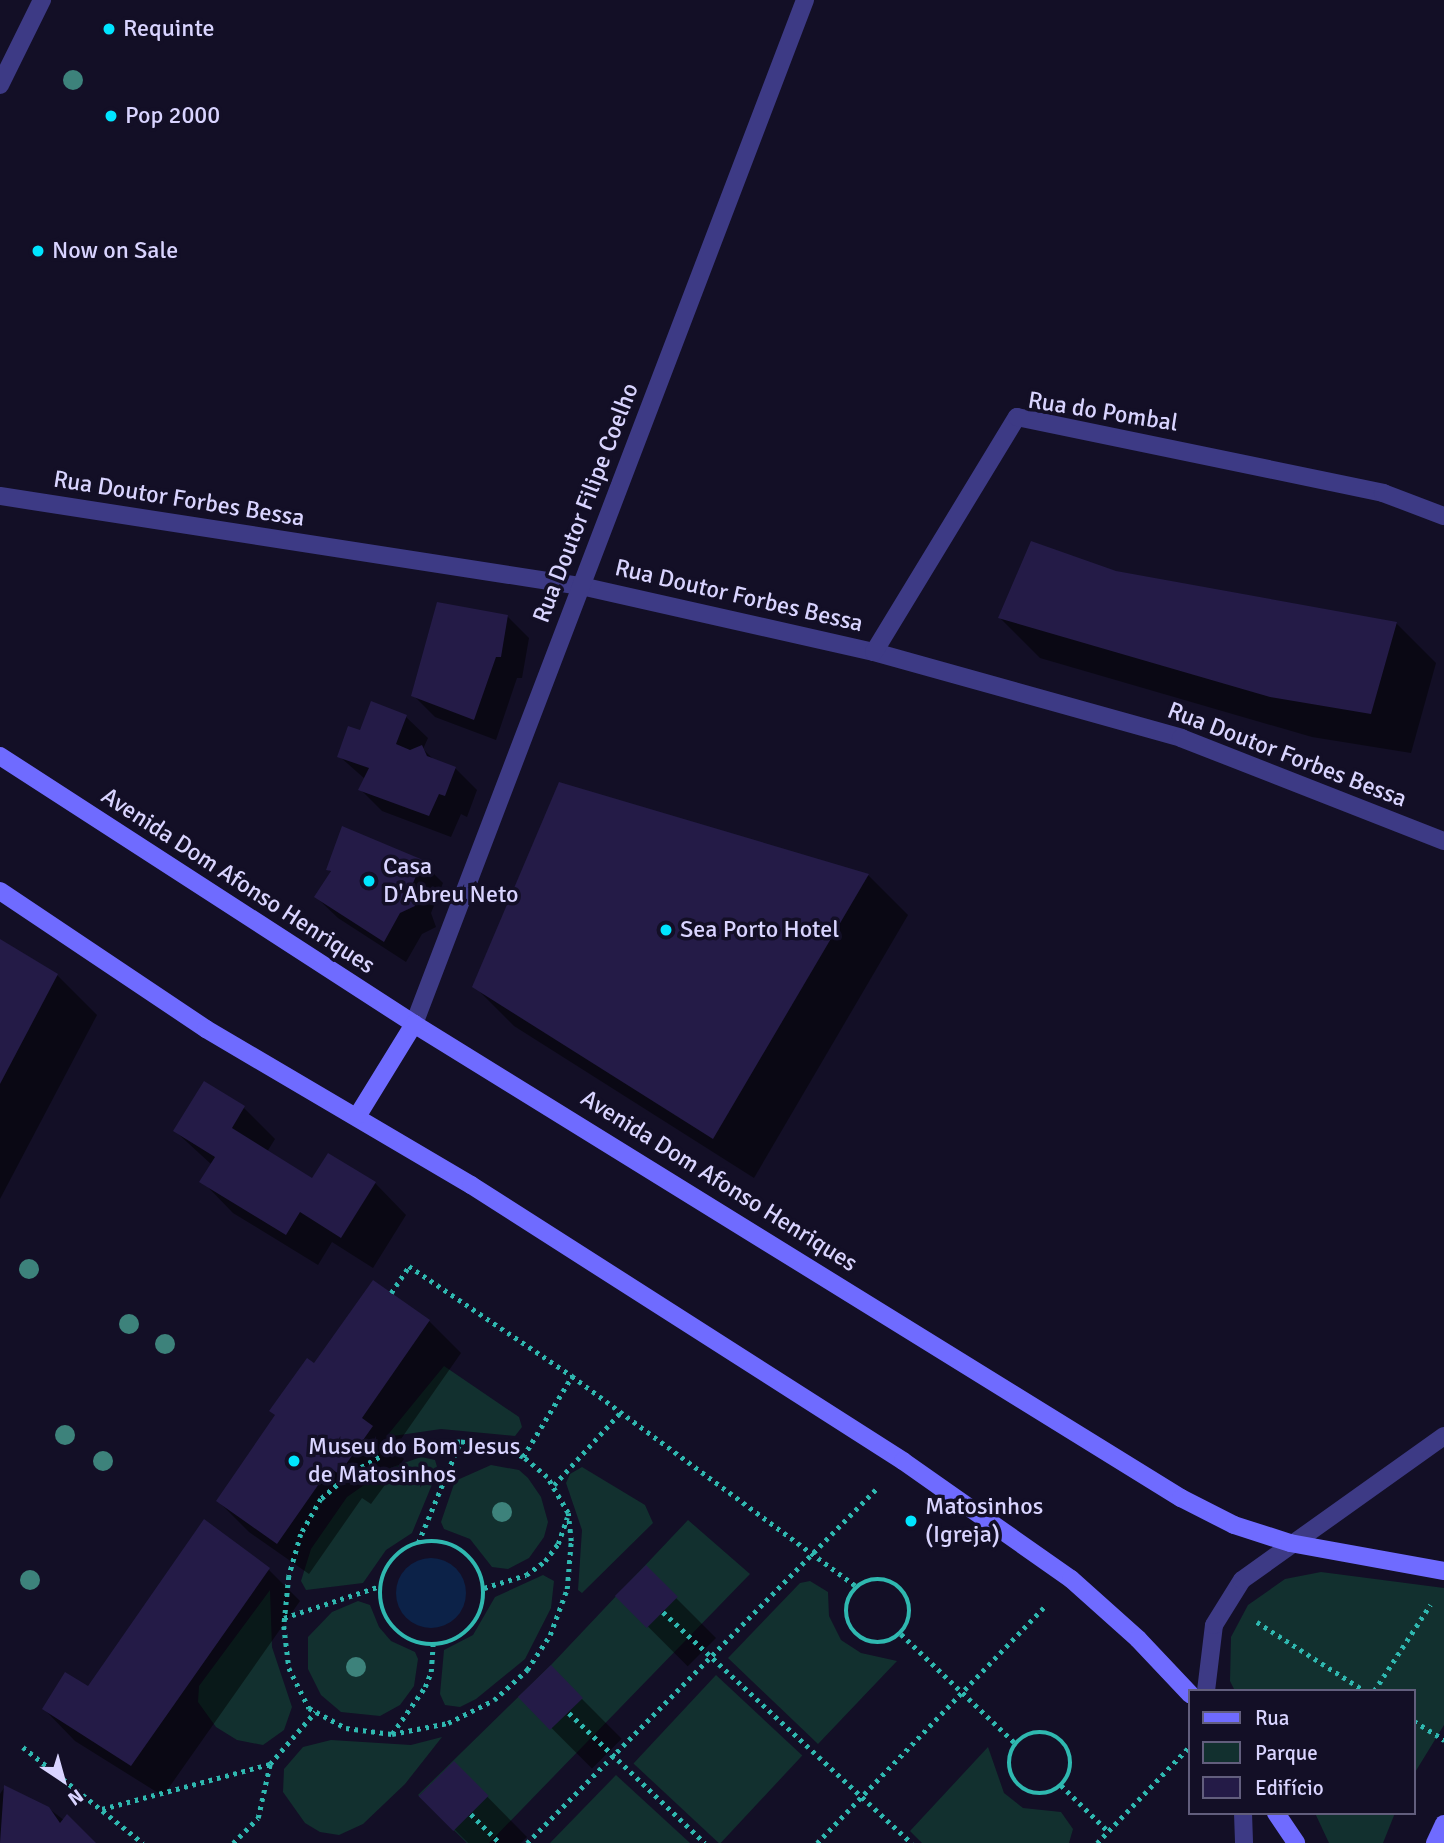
<!DOCTYPE html>
<meta charset="utf-8">
<style>
body{margin:0}
#map{position:relative;width:1444px;height:1843px;overflow:hidden;background:#130f26;font-family:Signika,sans-serif}
div>[style]{position:absolute}
[style*='--x']{left:calc(var(--x)*1px);top:calc(var(--y)*1px);width:calc(var(--w)*1px);rotate:calc(var(--a)*1deg)}
.green>*{inset:0;background:#12302f;transform-origin:0 0}
.water>*{inset:0;background:#0c2248}
.round{border-radius:50%}
.shadow>*{inset:0;background:#0007;transform-origin:0 0}
.building>*{inset:0;background:#241b47;transform-origin:0 0}
.path>*{height:4.5px;margin-top:-2.25px;transform-origin:0;background:repeating-linear-gradient(90deg,#2fb8b0 0 3.5px,transparent 0 8.5px)}
.path>.ring{margin:-2.25px;padding:0;box-sizing:content-box;background:none;border:4.5px solid #2fb8b0;border-radius:50%}
.minor>*{height:18px;margin:-9px;padding:0 9px;transform-origin:9px;border-radius:9px;background:#3d3a85}
.tertiary>*{height:18px;margin:-9px;padding:0 9px;transform-origin:9px;border-radius:9px;background:#3d3a85}
.secondary>*{height:18px;margin:-9px;padding:0 9px;transform-origin:9px;border-radius:9px;background:#6f6bff}
.trees>*{width:20px;height:20px;margin:-10px;border-radius:50%;background:#3d827b}
.dots>*{width:19px;height:19px;translate:-50% -50%;box-sizing:border-box;border:4px solid #130f26;border-radius:50%}
span{translate:-50% -50%;white-space:nowrap;text-align:center;line-height:1.15;-webkit-text-stroke:7px #130f26;paint-order:stroke}
.poi-label{font-size:24px;color:#d9d4ff}
.left{translate:0 -50%;text-align:left}
.street-label{font-size:24px;color:#d9d4ff}
.legend{position:absolute;left:1188px;top:1689px;width:228px;height:126px;box-sizing:border-box;background:#130f26;border:2px solid #625e7d;margin:0;padding:9px 12px;list-style:none;font-size:21px;color:#d9d4ff}
.legend li{display:flex;align-items:center;gap:14px;height:35px}
.legend b{width:35px;border:2px solid #625e7d}
.north{position:absolute;left:28px;top:1745px;width:70px;height:70px;-webkit-text-stroke:5px #130f26;paint-order:stroke;rotate:144deg;font-size:19px;font-weight:700;line-height:28px;text-align:center;color:#d9d4ff}
.north::after{content:'';display:block;margin:auto;width:24px;height:32px;background:#d9d4ff;clip-path:polygon(50% 0,100% 100%,50% 72%,0 100%)}
</style>
<div id="map">
<div class="green">
<div style="clip-path:polygon(444px 1366px,519px 1417px,522px 1427px,515px 1436px,441px 1429px,386px 1437px)"></div>
<div style="clip-path:polygon(421px 1457px,435px 1460px,438px 1470px,412px 1533px,386px 1550px,363px 1583px,306px 1590px,301px 1581px,311px 1549px,347px 1497px,387px 1469px)"></div>
<div style="clip-path:polygon(491px 1465px,519px 1470px,528px 1478px,541px 1497px,548px 1522px,544px 1537px,529px 1558px,508px 1569px,492px 1567px,470px 1539px,444px 1529px,441px 1522px,455px 1481px)"></div>
<div style="clip-path:polygon(582px 1467px,645px 1505px,653px 1523px,582px 1593px,578px 1590px,582px 1530px,566px 1483px,570px 1474px)"></div>
<div style="clip-path:polygon(688px 1520px,750px 1574px,489px 1843px,467px 1843px,418px 1795px,551px 1665px)"></div>
<div style="clip-path:polygon(1321px 1572px,1444px 1588px,1444px 1725px,1414px 1774px,1414px 1691px,1235px 1691px,1230px 1681px,1231px 1637px,1248px 1605px,1285px 1579px)"></div>
<div style="clip-path:polygon(543px 1575px,554px 1581px,551px 1608px,525px 1659px,476px 1699px,460px 1707px,445px 1705px,440px 1694px,444px 1650px,473px 1635px,495px 1597px)"></div>
<div style="clip-path:polygon(810px 1581px,828px 1592px,829px 1616px,841px 1640px,861px 1653px,897px 1661px,818px 1744px,728px 1658px,800px 1583px)"></div>
<div style="clip-path:polygon(270px 1590px,272px 1647px,292px 1707px,284px 1730px,263px 1745px,237px 1740px,216px 1727px,198px 1702px,199px 1686px)"></div>
<div style="clip-path:polygon(358px 1601px,370px 1605px,379px 1627px,391px 1641px,415px 1652px,418px 1659px,414px 1686px,400px 1705px,380px 1716px,341px 1712px,321px 1695px,308px 1669px,308px 1637px,332px 1612px)"></div>
<div style="left:716px;top:1675px;width:118px;height:121px;rotate:43deg"></div>
<div style="clip-path:polygon(442px 1737px,405px 1784px,363px 1824px,339px 1835px,320px 1832px,305px 1823px,283px 1792px,284px 1769px,303px 1747px,331px 1740px,411px 1745px)"></div>
<div style="clip-path:polygon(988px 1747px,1004px 1793px,1023px 1808px,1061px 1812px,1073px 1829px,1069px 1843px,922px 1843px,910px 1831px)"></div>
<div style="clip-path:polygon(616px 1775px,690px 1843px,550px 1843px)"></div>
<div style="clip-path:polygon(1315px 1813px,1395px 1813px,1383px 1843px,1329px 1843px)"></div>
</div>
<div class="water">
<div class="round" style="left:396px;top:1558px;width:70px;height:70px"></div>
</div>
<div class="shadow">
<div style="clip-path:polygon(1116px 573px,1396px 623px,1436px 663px,1411px 753px,1312px 737px,1040px 658px,1000px 618px)"></div>
<div style="clip-path:polygon(507px 616px,529px 638px,522px 678px,517px 678px,496px 740px,435px 717px,413px 695px)"></div>
<div style="clip-path:polygon(406px 717px,428px 738px,423px 749px,435px 761px,455px 768px,477px 790px,467px 817px,461px 814px,451px 837px,382px 811px,360px 789px,365px 779px,339px 756px,361px 732px)"></div>
<div style="clip-path:polygon(422px 862px,443px 883px,431px 913px,436px 927px,422px 934px,406px 962px,338px 918px,316px 897px,332px 873px,328px 869px)"></div>
<div style="clip-path:polygon(868px 875px,908px 915px,754px 1178px,514px 1026px,474px 986px)"></div>
<div style="clip-path:polygon(0 941px,57px 975px,97px 1015px,0 1199px)"></div>
<div style="clip-path:polygon(244px 1108px,275px 1139px,267px 1152px,313px 1180px,375px 1183px,406px 1215px,373px 1268px,332px 1242px,318px 1265px,233px 1213px,202px 1181px,212px 1165px,175px 1131px)"></div>
<div style="clip-path:polygon(373px 1282px,429px 1321px,461px 1353px,394px 1449px,404px 1459px,371px 1504px,362px 1498px,309px 1574px,249px 1532px,218px 1501px)"></div>
<div style="left:646px;top:1568px;width:99px;height:40px;rotate:45deg"></div>
<div style="clip-path:polygon(269px 1570px,300px 1601px,163px 1796px,75px 1741px,44px 1709px,88px 1689px)"></div>
<div style="left:551px;top:1668px;width:100px;height:42px;rotate:45deg"></div>
<div style="clip-path:polygon(454px 1763px,527px 1837px,521px 1843px,468px 1843px,420px 1795px)"></div>
<div style="clip-path:polygon(4px 1788px,48px 1808px,94px 1843px,0 1843px,0 1794px)"></div>
</div>
<div class="building">
<div style="clip-path:polygon(1031px 541px,1116px 571px,1397px 622px,1371px 714px,1270px 697px,998px 618px)"></div>
<div style="clip-path:polygon(437px 602px,508px 615px,501px 657px,496px 657px,474px 720px,411px 696px)"></div>
<div style="clip-path:polygon(371px 701px,407px 715px,396px 744px,410px 750px,422px 745px,427px 756px,456px 767px,445px 796px,439px 794px,429px 816px,358px 790px,369px 768px,337px 757px,348px 726px,360px 730px)"></div>
<div style="clip-path:polygon(559px 782px,869px 874px,713px 1139px,472px 987px)"></div>
<div style="clip-path:polygon(342px 826px,423px 860px,410px 890px,415px 906px,400px 913px,384px 942px,314px 897px,331px 871px,326px 870px)"></div>
<div style="clip-path:polygon(0 939px,58px 974px,0 1084px)"></div>
<div style="clip-path:polygon(204px 1081px,245px 1106px,232px 1128px,312px 1178px,328px 1153px,376px 1182px,341px 1238px,300px 1212px,286px 1235px,199px 1182px,215px 1157px,173px 1131px)"></div>
<div style="clip-path:polygon(373px 1280px,430px 1320px,362px 1418px,373px 1426px,339px 1474px,330px 1468px,277px 1544px,216px 1501px,275px 1415px,269px 1411px,307px 1358px,314px 1363px)"></div>
<div style="clip-path:polygon(204px 1519px,270px 1568px,131px 1766px,42px 1709px,65px 1672px,88px 1686px)"></div>
<div style="left:646px;top:1565px;width:45px;height:44px;rotate:45deg"></div>
<div style="left:551px;top:1665px;width:46px;height:46px;rotate:46deg"></div>
<div style="left:454px;top:1761px;width:49px;height:50px;rotate:45deg"></div>
<div style="clip-path:polygon(4px 1785px,49px 1807px,60px 1823px,67px 1814px,96px 1843px,0 1843px)"></div>
</div>
<div class="path">
<div style="--x:391;--y:1293;--w:32;--a:-56"></div>
<div style="--x:409;--y:1266;--w:197;--a:34"></div>
<div style="--x:572;--y:1376;--w:355;--a:36.5"></div>
<div style="--x:523;--y:1457;--w:95;--a:-58.8"></div>
<div style="--x:554;--y:1485;--w:99;--a:-47.5"></div>
<div class="ring" style="left:380px;top:1541px;width:99.5px;height:99.5px"></div>
<div style="--x:418;--y:1543;--w:109;--a:-67.4"></div>
<div class="ring" style="left:846px;top:1579px;width:59.5px;height:59.5px"></div>
<div style="--x:484;--y:1588;--w:44;--a:-17.2"></div>
<div style="--x:526;--y:1575;--w:24;--a:-36"></div>
<div style="--x:545;--y:1561;--w:21;--a:-53"></div>
<div style="--x:558;--y:1544;--w:28;--a:-71"></div>
<div style="--x:663;--y:1612;--w:340;--a:42.9"></div>
<div style="--x:284;--y:1618;--w:101;--a:-18.4"></div>
<div style="--x:1257;--y:1622;--w:128;--a:32.6"></div>
<div style="--x:901;--y:1634;--w:159;--a:43.7"></div>
<div style="--x:1374;--y:1691;--w:103;--a:-56.9"></div>
<div style="--x:569;--y:1713;--w:188;--a:43.7"></div>
<div style="--x:1414;--y:1721;--w:36;--a:32"></div>
<div class="ring" style="left:1009px;top:1732px;width:57.5px;height:57.5px"></div>
<div style="--x:392;--y:1734;--w:57;--a:-11.1"></div>
<div style="--x:448;--y:1723;--w:51;--a:-26.6"></div>
<div style="--x:494;--y:1700;--w:45;--a:-42.3"></div>
<div style="--x:527;--y:1670;--w:42;--a:-56.7"></div>
<div style="--x:550;--y:1635;--w:49;--a:-69.7"></div>
<div style="--x:567;--y:1589;--w:48;--a:-85.2"></div>
<div style="--x:571;--y:1541;--w:28;--a:-96"></div>
<div style="--x:568;--y:1513;--w:42;--a:-120.3"></div>
<div style="--x:547;--y:1477;--w:31;--a:-140"></div>
<div style="--x:523;--y:1457;--w:35;--a:-160"></div>
<div style="--x:490;--y:1445;--w:30;--a:-174"></div>
<div style="--x:460;--y:1442;--w:66;--a:173.9"></div>
<div style="--x:394;--y:1449;--w:51;--a:150.4"></div>
<div style="--x:350;--y:1474;--w:38;--a:139"></div>
<div style="--x:321;--y:1499;--w:40;--a:119.7"></div>
<div style="--x:301;--y:1534;--w:44;--a:105.9"></div>
<div style="--x:289;--y:1576;--w:50;--a:95.7"></div>
<div style="--x:284;--y:1626;--w:42;--a:83.2"></div>
<div style="--x:289;--y:1668;--w:45;--a:63.4"></div>
<div style="--x:309;--y:1708;--w:42;--a:28.4"></div>
<div style="--x:346;--y:1728;--w:46;--a:7.4"></div>
<div style="--x:392;--y:1734;--w:57;--a:-54.9"></div>
<div style="--x:425;--y:1687;--w:16;--a:-68"></div>
<div style="--x:431;--y:1672;--w:27;--a:-86"></div>
<div style="--x:23;--y:1747;--w:154;--a:38.7"></div>
<div style="--x:1061;--y:1785;--w:66;--a:44.4"></div>
<div style="--x:102;--y:1809;--w:174;--a:-15"></div>
<div style="--x:471;--y:1814;--w:41;--a:45"></div>
<div style="--x:233;--y:1843;--w:35;--a:-45"></div>
<div style="--x:258;--y:1818;--w:55;--a:-77.5"></div>
<div style="--x:270;--y:1764;--w:69;--a:-49.1"></div>
<div style="--x:527;--y:1843;--w:500;--a:-45.4"></div>
<div style="--x:817;--y:1843;--w:330;--a:-46.1"></div>
<div style="--x:1097;--y:1843;--w:134;--a:-46.2"></div>
</div>
<div class="minor">
<div style="--x:0;--y:85;--w:95;--a:-63.7"></div>
<div style="--x:0;--y:496;--w:588;--a:8.81"></div>
<div style="--x:581;--y:586;--w:300;--a:12.7"></div>
<div style="--x:874;--y:652;--w:319;--a:15.6"></div>
<div style="--x:1181;--y:738;--w:282;--a:21.4"></div>
<div style="--x:874;--y:652;--w:275;--a:-58.7"></div>
<div style="--x:1017;--y:417;--w:374;--a:11.7"></div>
<div style="--x:1383;--y:493;--w:65;--a:20.7"></div>
<div style="--x:414;--y:1024;--w:1096;--a:-69.1"></div>
<div style="--x:1206;--y:1691;--w:66;--a:-83.1"></div>
<div style="--x:1214;--y:1625;--w:53;--a:-58.1"></div>
<div style="--x:1242;--y:1580;--w:248;--a:-35.5"></div>
</div>
<div class="tertiary">
<div style="--x:1243;--y:1813;--w:30;--a:88"></div>
</div>
<div class="secondary">
<div style="--x:0;--y:756;--w:493;--a:32.9"></div>
<div style="--x:414;--y:1024;--w:902;--a:31.72"></div>
<div style="--x:1181;--y:1498;--w:59;--a:27"></div>
<div style="--x:1234;--y:1525;--w:59;--a:17.8"></div>
<div style="--x:1290;--y:1543;--w:157;--a:10.3"></div>
<div style="--x:0;--y:891;--w:248;--a:33.8"></div>
<div style="--x:206;--y:1029;--w:308;--a:30.5"></div>
<div style="--x:471;--y:1185;--w:513;--a:32.57"></div>
<div style="--x:903;--y:1461;--w:205;--a:35.1"></div>
<div style="--x:1071;--y:1579;--w:90;--a:41.8"></div>
<div style="--x:1138;--y:1639;--w:76;--a:46.6"></div>
<div style="--x:358;--y:1115;--w:107;--a:-58.4"></div>
<div style="--x:1276;--y:1813;--w:36;--a:56"></div>
<div style="--x:1435;--y:1843;--w:21;--a:-65"></div>
</div>
<div class="trees">
<div style="left:73px;top:80px"></div>
<div style="left:29px;top:1269px"></div>
<div style="left:129px;top:1324px"></div>
<div style="left:165px;top:1344px"></div>
<div style="left:65px;top:1435px"></div>
<div style="left:103px;top:1461px"></div>
<div style="left:502px;top:1512px"></div>
<div style="left:30px;top:1580px"></div>
<div style="left:356px;top:1667px"></div>
</div>
<div class="dots">
<div style="left:109px;top:29px;background:#00e5ff"></div>
<div style="left:111px;top:116px;background:#00e5ff"></div>
<div style="left:38px;top:251px;background:#00e5ff"></div>
<div style="left:369px;top:881px;background:#00e5ff"></div>
<div style="left:666px;top:930px;background:#00e5ff"></div>
<div style="left:294px;top:1461px;background:#00e5ff"></div>
<div style="left:911px;top:1521px;background:#00e5ff"></div>
</div>
<div class="poi-label">
<span class="left" style="left:123px;top:29px">Requinte</span>
<span class="left" style="left:125px;top:116px">Pop 2000</span>
<span class="left" style="left:52px;top:251px">Now on Sale</span>
<span class="left" style="left:383px;top:881px">Casa<br>D'Abreu Neto</span>
<span class="left" style="left:680px;top:930px">Sea Porto Hotel</span>
<span class="left" style="left:308px;top:1461px">Museu do Bom Jesus<br>de Matosinhos</span>
<span class="left" style="left:925px;top:1521px">Matosinhos<br>(Igreja)</span>
</div>
<div class="street-label">
<span style="left:1103px;top:412px;rotate:9deg">Rua do Pombal</span>
<span style="left:179px;top:499px;rotate:9deg">Rua Doutor Forbes Bessa</span>
<span style="left:586px;top:503px;rotate:-69deg">Rua Doutor Filipe Coelho</span>
<span style="left:739px;top:596px;rotate:13deg">Rua Doutor Forbes Bessa</span>
<span style="left:1287px;top:755px;rotate:21deg">Rua Doutor Forbes Bessa</span>
<span style="left:238px;top:881px;rotate:33deg">Avenida Dom Afonso Henriques</span>
<span style="left:719px;top:1181px;rotate:32deg">Avenida Dom Afonso Henriques</span>
</div>
<ul class="legend">
<li><b style="height:9px;background:#6f6bff"></b>Rua</li>
<li><b style="height:19px;background:#12302f"></b>Parque</li>
<li><b style="height:19px;background:#241b47"></b>Edifício</li>
</ul>
<div class="north">N</div>
</div>
